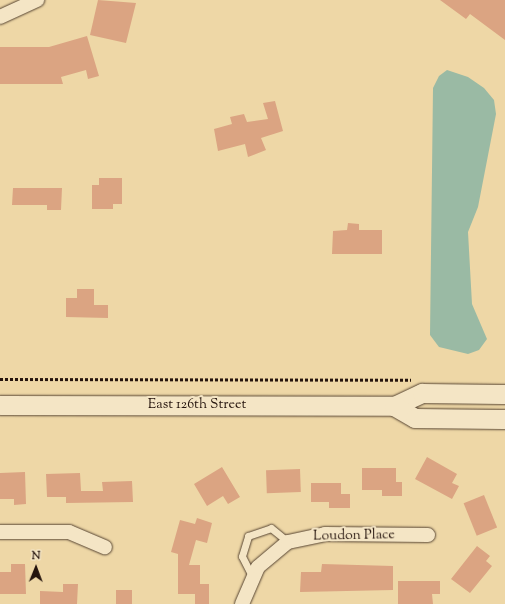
<!DOCTYPE html>
<style>
body{margin:0}
#map{position:relative;width:505px;height:604px;overflow:hidden;background:#eed7a6;font-family:"Sorts Mill Goudy",serif}
div>[style]{position:absolute}
[style*='--x']{left:calc(var(--x)*1px);top:calc(var(--y)*1px);width:calc(var(--w)*1px);rotate:calc(var(--a)*1deg)}
.water>*{inset:0;background:#9abaa4}
.building>*{inset:0;background:#dba482;transform-origin:0 0}
.path>*{height:2.5px;margin-top:-1.25px;transform-origin:0;background:repeating-linear-gradient(90deg,#25140d 0 3px,transparent 0 5px)}
.roads{filter:drop-shadow(0 0 1px #574533) drop-shadow(0 0 1px #574533)}
.lane>*{height:7px;margin:-3.5px;padding:0 3.5px;transform-origin:3.5px;border-radius:3.5px;background:#f4e5c5}
.street>*{height:14px;margin:-7px;padding:0 7px;transform-origin:7px;border-radius:7px;background:#f4e5c5}
.secondary>*{height:19px;margin:-9.5px;padding:0 9.5px;transform-origin:9.5px;border-radius:9.5px;background:#f4e5c5}
span{translate:-50% -50%;white-space:nowrap;text-align:center;line-height:1.15;-webkit-text-stroke:4px #f4e5c5;paint-order:stroke}
.street-label{font-size:14px;color:#25140d}
.north{position:absolute;left:16px;top:548px;width:40px;height:40px;-webkit-text-stroke:3px #f4e5c5;paint-order:stroke;rotate:1deg;font-size:11px;font-weight:700;line-height:16px;text-align:center;color:#25140d}
.north::after{content:'';display:block;margin:auto;width:14px;height:18px;background:#25140d;clip-path:polygon(50% 0,100% 100%,50% 72%,0 100%)}
</style>
<div id="map">
<div class="water">
<div style="clip-path:polygon(447px 70px,468px 77px,484px 88px,494px 100px,496px 114px,478px 207px,468px 232px,472px 304px,487px 339px,479px 350px,468px 354px,439px 347px,430px 335px,433px 88px,439px 76px)"></div>
</div>
<div class="building">
<div style="clip-path:polygon(98px 0,136px 3px,126px 43px,90px 35px)"></div>
<div style="clip-path:polygon(440px 0,505px 0,505px 40px,470px 14px,466px 19px)"></div>
<div style="clip-path:polygon(87px 36px,99px 76px,88px 79px,86px 70px,61px 77px,63px 84px,0 84px,0 47px,49px 47px)"></div>
<div style="clip-path:polygon(275px 101px,283px 131px,261px 138px,266px 150px,248px 157px,245px 144px,218px 151px,214px 129px,232px 124px,230px 117px,244px 114px,247px 122px,268px 119px,263px 103px)"></div>
<div style="clip-path:polygon(99px 178px,122px 178px,122px 204px,113px 204px,113px 209px,92px 209px,92px 185px,99px 185px)"></div>
<div style="clip-path:polygon(13px 188px,62px 188px,61px 210px,47px 210px,47px 205px,12px 205px)"></div>
<div style="clip-path:polygon(348px 223px,359px 224px,359px 230px,382px 230px,382px 254px,332px 254px,333px 231px,347px 230px)"></div>
<div style="clip-path:polygon(77px 289px,94px 289px,94px 305px,108px 305px,108px 318px,66px 317px,66px 298px,77px 298px)"></div>
<div style="clip-path:polygon(427px 457px,457px 474px,452px 483px,459px 486px,452px 499px,415px 479px)"></div>
<div style="clip-path:polygon(222px 467px,240px 497px,228px 504px,223px 496px,207px 506px,194px 484px)"></div>
<div style="clip-path:polygon(362px 468px,396px 468px,396px 482px,402px 482px,402px 496px,382px 496px,382px 490px,362px 490px)"></div>
<div style="left:300px;top:469px;width:23px;height:34px;rotate:88deg"></div>
<div style="clip-path:polygon(25px 472px,26px 504px,14px 505px,14px 499px,0 499px,0 473px)"></div>
<div style="clip-path:polygon(80px 473px,81px 491px,103px 491px,102px 482px,132px 481px,133px 502px,66px 503px,66px 497px,47px 497px,46px 474px)"></div>
<div style="clip-path:polygon(311px 483px,341px 483px,341px 494px,350px 494px,350px 508px,329px 508px,329px 502px,311px 502px)"></div>
<div style="left:484px;top:495px;width:35px;height:22px;rotate:68deg"></div>
<div style="clip-path:polygon(197px 518px,212px 523px,207px 543px,196px 540px,189px 565px,200px 565px,200px 584px,209px 584px,209px 604px,195px 604px,195px 594px,178px 594px,178px 554px,171px 552px,180px 520px,195px 524px)"></div>
<div style="clip-path:polygon(477px 546px,490px 556px,486px 561px,492px 566px,470px 593px,451px 579px)"></div>
<div style="clip-path:polygon(11px 564px,25px 564px,26px 594px,0 594px,0 572px,11px 572px)"></div>
<div style="clip-path:polygon(322px 564px,393px 566px,393px 590px,300px 592px,301px 572px,321px 572px)"></div>
<div style="clip-path:polygon(398px 581px,440px 581px,440px 594px,432px 594px,433px 604px,398px 604px)"></div>
<div style="clip-path:polygon(63px 584px,78px 584px,77px 604px,40px 604px,40px 591px,63px 592px)"></div>
<div style="left:116px;top:590px;width:16px;height:14px"></div>
</div>
<div class="path">
<div style="--x:0;--y:379;--w:411;--a:0.1"></div>
</div>
<div class="roads">
<div class="lane">
<div style="--x:252;--y:576;--w:22;--a:-117"></div>
<div style="--x:242;--y:556;--w:21;--a:-73"></div>
<div style="--x:248;--y:536;--w:24;--a:-19"></div>
<div style="--x:271;--y:528;--w:22;--a:39"></div>
</div>
<div class="street">
<div style="--x:0;--y:17;--w:41;--a:-24.7"></div>
<div style="--x:0;--y:532;--w:69;--a:0"></div>
<div style="--x:69;--y:532;--w:39;--a:23"></div>
<div style="--x:242;--y:604;--w:40;--a:-66.6"></div>
<div style="--x:258;--y:567;--w:39;--a:-40"></div>
<div style="--x:288;--y:542;--w:38;--a:-12"></div>
<div style="--x:325;--y:534;--w:103;--a:0.6"></div>
</div>
<div class="secondary">
<div style="--x:0;--y:405;--w:394;--a:0.1"></div>
<div style="--x:394;--y:406;--w:31;--a:-25"></div>
<div style="--x:422;--y:393;--w:83;--a:0.7"></div>
<div style="--x:394;--y:406;--w:24;--a:30"></div>
<div style="--x:415;--y:418;--w:90;--a:0.6"></div>
</div>
</div>
<div class="street-label">
<span style="left:197px;top:405px">East 126th Street</span>
<span style="left:354px;top:536px;rotate:-1deg">Loudon Place</span>
</div>
<div class="north">N</div>
</div>
